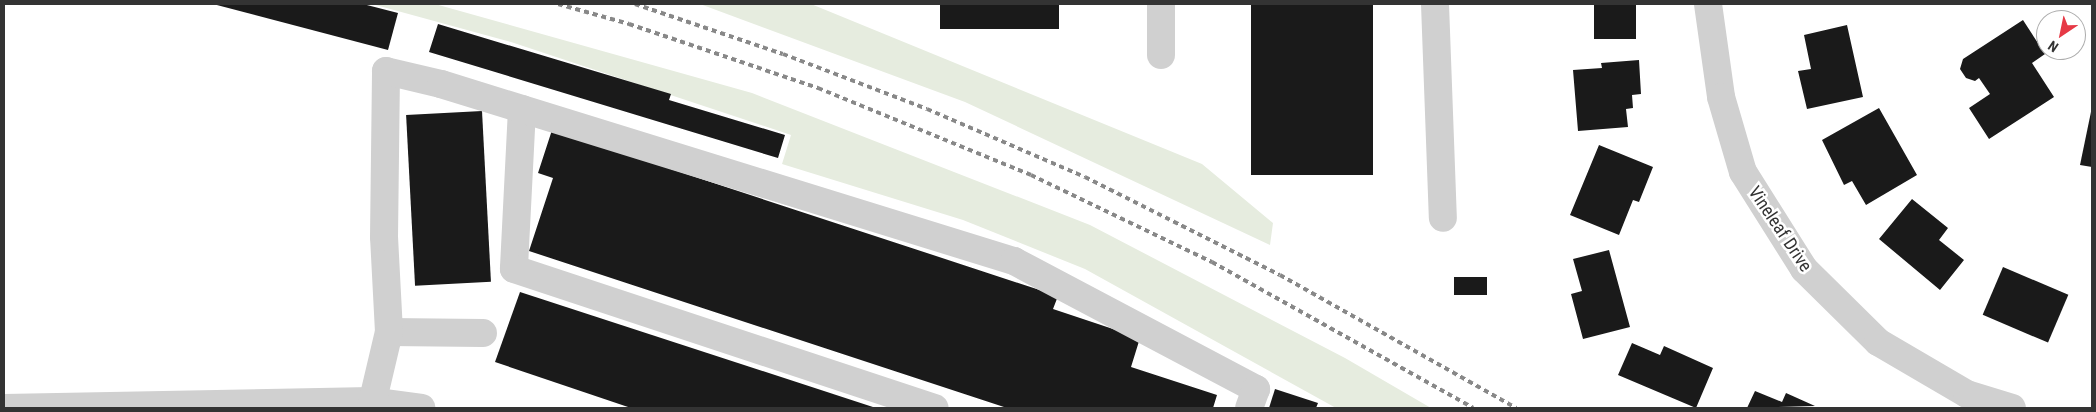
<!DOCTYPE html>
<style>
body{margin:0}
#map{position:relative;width:2096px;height:412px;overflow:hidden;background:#fff;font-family:"Roboto Condensed",sans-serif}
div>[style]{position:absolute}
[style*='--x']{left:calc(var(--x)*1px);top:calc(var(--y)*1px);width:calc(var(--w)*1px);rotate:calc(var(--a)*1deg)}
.green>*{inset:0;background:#e6ecdf}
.building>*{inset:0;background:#1a1a1a;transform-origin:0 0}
.minor>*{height:28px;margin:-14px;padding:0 14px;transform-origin:14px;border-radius:14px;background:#d0d0d0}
.rail>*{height:4px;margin-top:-2px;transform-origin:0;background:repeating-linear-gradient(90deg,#888 0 5px,transparent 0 9px)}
span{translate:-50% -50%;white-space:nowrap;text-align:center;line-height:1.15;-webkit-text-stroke:5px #fff;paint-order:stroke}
.street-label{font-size:18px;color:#333}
.frame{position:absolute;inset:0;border:5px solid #333;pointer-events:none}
.north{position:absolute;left:2036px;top:10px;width:50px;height:50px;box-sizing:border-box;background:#fff;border:1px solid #adadad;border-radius:50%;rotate:214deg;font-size:14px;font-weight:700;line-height:20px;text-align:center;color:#333}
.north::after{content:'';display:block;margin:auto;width:18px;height:22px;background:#e63946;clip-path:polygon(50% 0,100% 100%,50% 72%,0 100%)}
</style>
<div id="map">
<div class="green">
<div style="clip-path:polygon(372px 4px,435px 4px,752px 93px,1090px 225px,1345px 358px,1431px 408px,1336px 408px,1085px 269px,963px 220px,782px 164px,791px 135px,511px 42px)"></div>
<div style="clip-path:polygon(700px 4px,811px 4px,1202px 164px,1273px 223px,1270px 245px,965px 102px)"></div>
</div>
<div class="building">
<div style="clip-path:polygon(213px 4px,363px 4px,398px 13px,388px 50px)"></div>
<div style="left:940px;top:4px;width:119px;height:25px"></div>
<div style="left:1251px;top:4px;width:122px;height:171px"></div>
<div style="left:1594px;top:4px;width:42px;height:35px"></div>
<div style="clip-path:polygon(2023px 20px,2045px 54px,2032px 63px,2054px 97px,1989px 139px,1969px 108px,1990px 94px,1979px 78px,1975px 81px,1966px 78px,1960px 69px,1963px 59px)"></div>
<div style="clip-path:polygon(438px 24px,671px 94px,669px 100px,785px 135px,778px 158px,429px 52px)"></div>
<div style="clip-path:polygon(1847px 25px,1863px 97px,1807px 109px,1798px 71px,1811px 69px,1804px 35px)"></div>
<div style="clip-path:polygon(1639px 60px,1641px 94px,1632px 95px,1633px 108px,1626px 109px,1628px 127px,1578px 131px,1573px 70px,1602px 68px,1601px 63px)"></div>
<div style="clip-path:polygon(2092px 107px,2092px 167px,2080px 165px)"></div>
<div style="clip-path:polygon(1879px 108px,1917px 175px,1866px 205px,1852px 181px,1844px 185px,1822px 140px)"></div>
<div style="left:482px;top:111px;width:171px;height:76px;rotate:87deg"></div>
<div style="clip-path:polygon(552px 130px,1058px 296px,1053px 309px,1140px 338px,1131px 367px,1217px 395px,1213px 408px,1007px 408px,529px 251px,553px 178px,538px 173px)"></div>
<div style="clip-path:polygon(1599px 145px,1653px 167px,1639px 202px,1633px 200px,1619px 235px,1570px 215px)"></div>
<div style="clip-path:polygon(1912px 199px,1948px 228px,1939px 240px,1964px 260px,1940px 290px,1879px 239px)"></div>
<div style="clip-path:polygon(1609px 250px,1630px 327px,1583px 339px,1571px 294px,1582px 291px,1573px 259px)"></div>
<div style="left:2003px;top:267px;width:71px;height:52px;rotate:23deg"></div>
<div style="left:1454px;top:277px;width:33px;height:18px"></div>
<div style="clip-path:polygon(520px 292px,876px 408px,631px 408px,495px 362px)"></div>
<div style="clip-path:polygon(1632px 343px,1660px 355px,1664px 346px,1713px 368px,1696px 408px,1618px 375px)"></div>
<div style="clip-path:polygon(1275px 389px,1318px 403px,1316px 408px,1269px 408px)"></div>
<div style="clip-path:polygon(1755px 391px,1782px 402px,1786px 393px,1815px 406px,1747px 408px)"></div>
</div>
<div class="minor">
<div style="--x:1161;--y:4;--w:51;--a:90"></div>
<div style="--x:1435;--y:4;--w:214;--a:87.9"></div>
<div style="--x:1708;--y:4;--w:94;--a:82"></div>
<div style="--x:1721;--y:97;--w:78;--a:73.7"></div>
<div style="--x:1743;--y:172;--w:115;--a:57.8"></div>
<div style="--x:1804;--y:269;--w:104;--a:44.6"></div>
<div style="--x:1878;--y:342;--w:103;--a:30.3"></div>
<div style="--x:1967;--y:394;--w:47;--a:17.3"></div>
<div style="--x:522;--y:109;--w:160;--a:92.9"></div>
<div style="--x:514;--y:269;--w:443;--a:18.3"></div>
<div style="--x:389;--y:332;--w:94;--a:0.6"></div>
<div style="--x:4;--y:408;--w:367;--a:-1.1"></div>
<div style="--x:371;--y:401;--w:51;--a:7.8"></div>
<div style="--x:371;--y:408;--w:78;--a:-76.7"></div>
<div style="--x:389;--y:332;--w:95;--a:-93"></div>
<div style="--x:384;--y:237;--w:166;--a:-89.3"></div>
<div style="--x:386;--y:71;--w:57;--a:13.3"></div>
<div style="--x:441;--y:84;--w:600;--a:17.17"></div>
<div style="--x:1014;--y:261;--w:274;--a:27.9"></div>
<div style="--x:1256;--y:389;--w:20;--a:110"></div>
</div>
<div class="rail">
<div style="--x:558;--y:4;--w:74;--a:15.7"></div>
<div style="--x:629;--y:24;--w:200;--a:18.7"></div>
<div style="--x:818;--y:88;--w:230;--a:22.2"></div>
<div style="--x:1031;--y:175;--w:201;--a:25.7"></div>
<div style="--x:1212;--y:262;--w:299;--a:29.2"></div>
<div style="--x:635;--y:4;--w:156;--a:18.7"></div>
<div style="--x:783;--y:54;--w:154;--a:20.9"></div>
<div style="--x:927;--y:109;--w:172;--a:23.3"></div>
<div style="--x:1085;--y:177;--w:218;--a:26.7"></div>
<div style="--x:1280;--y:275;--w:271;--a:29.4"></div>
</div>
<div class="street-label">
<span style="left:1780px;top:229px;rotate:56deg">Vineleaf Drive</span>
</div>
<div class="frame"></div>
<div class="north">N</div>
</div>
